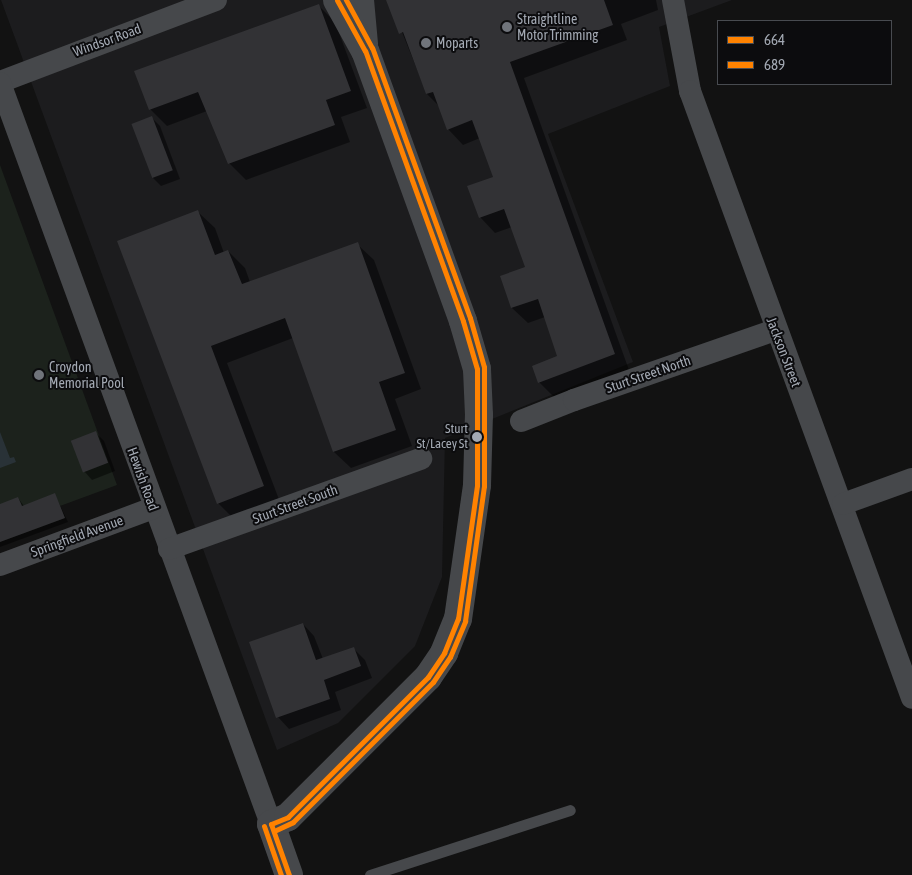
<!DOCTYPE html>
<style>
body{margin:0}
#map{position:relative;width:912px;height:875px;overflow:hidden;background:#121212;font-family:"Asap Condensed",sans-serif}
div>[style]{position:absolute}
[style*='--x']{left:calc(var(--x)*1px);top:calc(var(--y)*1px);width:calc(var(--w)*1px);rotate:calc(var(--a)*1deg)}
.built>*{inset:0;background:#1c1c1e}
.green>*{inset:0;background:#1c221c}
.water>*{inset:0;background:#293237}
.shadow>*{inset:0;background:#0007}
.building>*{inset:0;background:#323235;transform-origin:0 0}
.service>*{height:11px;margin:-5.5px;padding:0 5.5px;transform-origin:5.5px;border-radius:5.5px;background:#46484b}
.minor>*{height:22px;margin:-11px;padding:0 11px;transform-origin:11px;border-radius:11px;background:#46484b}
.tertiary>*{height:28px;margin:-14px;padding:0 14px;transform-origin:14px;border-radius:14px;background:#46484b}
.bus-1>*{height:5px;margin:-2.5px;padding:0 2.5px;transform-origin:2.5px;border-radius:2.5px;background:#ff8200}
.bus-2>*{height:5px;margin:-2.5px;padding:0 2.5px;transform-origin:2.5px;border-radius:2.5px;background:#ff8200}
.dots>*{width:14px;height:14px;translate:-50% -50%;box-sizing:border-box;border:2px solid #0c0c0e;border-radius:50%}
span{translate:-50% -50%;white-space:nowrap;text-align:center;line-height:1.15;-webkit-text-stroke:4px #0c0c0e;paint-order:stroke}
.bus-label{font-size:13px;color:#a3a9b3}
.right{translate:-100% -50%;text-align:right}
.poi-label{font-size:14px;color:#a3a9b3}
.left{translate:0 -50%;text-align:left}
.street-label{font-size:14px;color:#a3a9b3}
.legend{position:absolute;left:717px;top:20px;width:175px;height:65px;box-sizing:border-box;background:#0c0c0e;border:1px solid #484b50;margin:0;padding:6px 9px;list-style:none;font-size:15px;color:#a3a9b3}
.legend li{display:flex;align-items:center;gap:10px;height:25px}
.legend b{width:25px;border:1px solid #484b50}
</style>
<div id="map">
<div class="built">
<div style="clip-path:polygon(1px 0,732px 0,659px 27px,670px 86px,548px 134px,633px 362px,445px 438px,442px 577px,415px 646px,338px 723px,277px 750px)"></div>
</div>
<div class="green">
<div style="clip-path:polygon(0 165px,117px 485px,60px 506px,65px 518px,0 542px)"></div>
</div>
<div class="water">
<div style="clip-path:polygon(0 432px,10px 458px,14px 457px,16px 462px,0 468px)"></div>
</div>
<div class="shadow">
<div style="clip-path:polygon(389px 0,656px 0,658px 10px,621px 24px,627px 40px,524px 78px,629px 370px,554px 397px,539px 382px,559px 357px,545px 317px,528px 323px,512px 308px,502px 277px,527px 268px,512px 227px,495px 233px,480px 217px,495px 178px,480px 138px,463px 145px,448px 129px,439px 106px,427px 94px)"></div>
<div style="clip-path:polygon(318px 5px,335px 22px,367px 108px,341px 117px,350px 142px,246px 180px,229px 163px,207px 111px,167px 126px,150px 109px)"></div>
<div style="clip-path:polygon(152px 118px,160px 126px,180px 179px,161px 186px,153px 178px)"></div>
<div style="clip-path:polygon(198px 212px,215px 228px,224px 253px,228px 251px,245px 268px,250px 282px,357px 244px,374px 260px,421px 389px,395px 399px,412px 446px,351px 468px,334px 452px,293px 338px,227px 363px,280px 502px,235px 520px,218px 503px)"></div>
<div style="clip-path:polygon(96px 433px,104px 441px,115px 471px,92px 480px,84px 471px)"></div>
<div style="clip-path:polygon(55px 495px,68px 522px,0 547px,0 505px,18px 498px,24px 506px)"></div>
<div style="clip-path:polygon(303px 624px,314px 636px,323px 659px,353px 648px,365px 660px,372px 678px,335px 692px,341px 710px,289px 729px,278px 717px)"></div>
</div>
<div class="building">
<div style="clip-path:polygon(386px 0,604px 0,613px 25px,510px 62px,615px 354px,538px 383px,532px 366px,557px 356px,538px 299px,511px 308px,500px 276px,525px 267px,504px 209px,479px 218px,467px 186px,493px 177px,472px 120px,447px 130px,433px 92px,426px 94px,403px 32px,399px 34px)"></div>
<div style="clip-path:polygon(319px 4px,351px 91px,326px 100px,335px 125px,228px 164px,198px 92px,149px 110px,134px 71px)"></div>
<div style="left:152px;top:116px;width:58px;height:22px;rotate:69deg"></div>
<div style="clip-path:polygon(198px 210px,215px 255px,228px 250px,242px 284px,358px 242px,405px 373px,379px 382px,396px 430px,333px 452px,285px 318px,211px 346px,264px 486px,217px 504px,117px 241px)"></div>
<div style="left:96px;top:431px;width:34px;height:27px;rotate:69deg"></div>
<div style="clip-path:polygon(55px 493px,65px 518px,0 542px,0 504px,18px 497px,22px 506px)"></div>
<div style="clip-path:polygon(303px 623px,316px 660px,354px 647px,361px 666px,324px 680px,330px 699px,276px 718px,249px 642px)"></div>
</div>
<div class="service">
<div style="--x:370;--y:875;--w:210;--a:-18"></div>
</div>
<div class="minor">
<div style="--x:673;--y:0;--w:93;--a:79.4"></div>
<div style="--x:690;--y:91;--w:646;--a:69.91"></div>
<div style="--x:0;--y:82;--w:231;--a:-20.8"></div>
<div style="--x:0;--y:83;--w:789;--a:69.91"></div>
<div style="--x:521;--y:421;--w:57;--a:-21.6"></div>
<div style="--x:574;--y:400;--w:213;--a:-19.2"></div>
<div style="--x:843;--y:504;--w:73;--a:-19.9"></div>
<div style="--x:169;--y:549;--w:268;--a:-19.7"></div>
<div style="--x:0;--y:565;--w:163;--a:-20.4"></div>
</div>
<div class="tertiary">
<div style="--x:360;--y:0;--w:44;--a:84.8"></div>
<div style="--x:289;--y:875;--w:54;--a:-109.4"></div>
<div style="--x:271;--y:824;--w:18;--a:-22"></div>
<div style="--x:288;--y:817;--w:198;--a:-45"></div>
<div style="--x:428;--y:677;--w:29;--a:-56"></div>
<div style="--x:444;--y:653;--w:37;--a:-68"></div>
<div style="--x:458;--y:619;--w:135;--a:-81.9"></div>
<div style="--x:477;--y:485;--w:70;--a:-88.4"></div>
<div style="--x:479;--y:415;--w:46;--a:-92.5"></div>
<div style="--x:477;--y:369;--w:50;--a:-106.3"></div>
<div style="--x:463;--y:321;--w:287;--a:-109.9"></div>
<div style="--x:365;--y:51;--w:58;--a:-118.8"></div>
</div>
<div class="bus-1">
<div style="--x:271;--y:824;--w:18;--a:-22"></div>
<div style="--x:288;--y:817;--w:198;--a:-45"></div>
<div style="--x:428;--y:677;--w:29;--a:-56"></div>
<div style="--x:444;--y:653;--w:37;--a:-68"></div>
<div style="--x:458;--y:619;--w:135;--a:-81.9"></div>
<div style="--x:477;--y:485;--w:116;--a:-90"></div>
<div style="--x:477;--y:369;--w:50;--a:-106.3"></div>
<div style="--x:463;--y:321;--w:287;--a:-109.9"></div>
<div style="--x:365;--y:51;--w:58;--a:-118.8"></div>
<div style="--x:271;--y:824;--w:54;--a:70.6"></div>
</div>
<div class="bus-2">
<div style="--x:264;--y:826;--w:52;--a:70.9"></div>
<div style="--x:274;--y:831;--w:21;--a:-25"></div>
<div style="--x:293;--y:822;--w:198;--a:-45"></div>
<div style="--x:433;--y:682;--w:30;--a:-56"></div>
<div style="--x:450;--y:657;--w:39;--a:-67"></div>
<div style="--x:465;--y:621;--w:136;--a:-82"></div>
<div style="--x:484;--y:486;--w:119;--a:-90"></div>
<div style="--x:484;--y:367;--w:51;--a:-105.9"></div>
<div style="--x:470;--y:318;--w:287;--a:-109.9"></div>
<div style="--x:372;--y:48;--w:55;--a:-118.4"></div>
</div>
<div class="dots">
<div style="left:507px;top:27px;background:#70747b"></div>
<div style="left:426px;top:43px;background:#70747b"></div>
<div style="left:39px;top:375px;background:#70747b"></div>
<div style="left:477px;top:437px;background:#a3a9b3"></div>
</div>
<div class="bus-label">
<span class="right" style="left:468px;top:437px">Sturt<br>St/Lacey St</span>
</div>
<div class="poi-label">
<span class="left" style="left:517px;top:27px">Straightline<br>Motor Trimming</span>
<span class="left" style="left:436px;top:43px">Moparts</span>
<span class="left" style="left:49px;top:375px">Croydon<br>Memorial Pool</span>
</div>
<div class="street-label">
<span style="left:107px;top:40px;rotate:-20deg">Windsor Road</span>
<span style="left:784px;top:352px;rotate:69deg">Jackson Street</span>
<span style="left:648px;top:374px;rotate:-19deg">Sturt Street North</span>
<span style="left:143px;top:479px;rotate:70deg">Hewish Road</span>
<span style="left:295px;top:504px;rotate:-20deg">Sturt Street South</span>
<span style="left:77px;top:536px;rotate:-20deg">Springfield Avenue</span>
</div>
<ul class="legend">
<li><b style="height:6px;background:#ff8200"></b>664</li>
<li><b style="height:6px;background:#ff8200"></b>689</li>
</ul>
</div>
